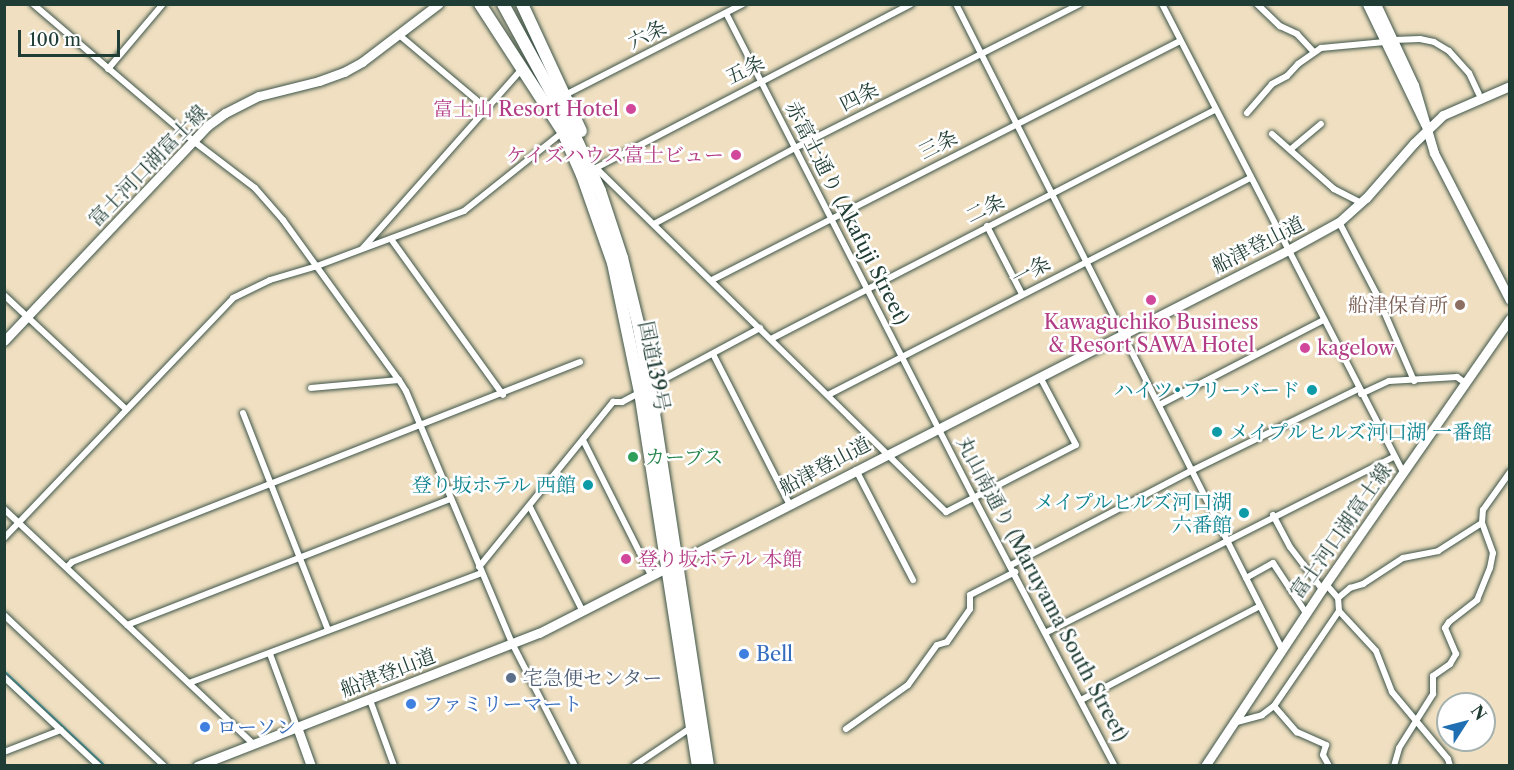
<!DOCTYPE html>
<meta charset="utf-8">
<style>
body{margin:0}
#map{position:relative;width:1514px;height:770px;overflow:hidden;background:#f0e0c1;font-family:"Libre Caslon Text","Noto Serif JP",serif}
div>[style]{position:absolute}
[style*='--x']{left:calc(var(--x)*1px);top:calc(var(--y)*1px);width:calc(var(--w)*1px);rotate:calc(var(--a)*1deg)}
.stream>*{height:2px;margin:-1px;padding:0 1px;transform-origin:1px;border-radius:1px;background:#4cb8c8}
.roads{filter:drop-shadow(0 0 2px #3e5549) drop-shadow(0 0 2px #3e5549)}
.street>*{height:6px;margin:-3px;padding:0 3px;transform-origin:3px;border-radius:3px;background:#fff}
.secondary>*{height:9px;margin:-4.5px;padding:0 4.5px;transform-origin:4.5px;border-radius:4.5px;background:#fff}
.highway>*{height:12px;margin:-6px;padding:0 6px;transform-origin:6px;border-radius:6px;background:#fff}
.dots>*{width:16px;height:16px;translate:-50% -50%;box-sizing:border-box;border:3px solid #fff;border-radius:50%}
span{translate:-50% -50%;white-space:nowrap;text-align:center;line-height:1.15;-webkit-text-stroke:5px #fff;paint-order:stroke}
.street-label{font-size:20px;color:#1f3d34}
.hotel-label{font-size:20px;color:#b23c85}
.right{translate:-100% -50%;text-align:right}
.left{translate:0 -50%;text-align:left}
.education-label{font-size:20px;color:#785e54}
.culture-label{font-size:20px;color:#0d838f}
.leisure-label{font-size:20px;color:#27864d}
.shop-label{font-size:20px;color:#366cbe}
.service-label{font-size:20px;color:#4e5e75}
.frame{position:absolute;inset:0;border:6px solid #1f3d34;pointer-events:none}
.north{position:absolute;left:1436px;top:692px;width:60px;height:60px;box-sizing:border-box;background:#fff;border:2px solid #a5b1ae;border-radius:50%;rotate:54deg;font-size:16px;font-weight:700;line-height:24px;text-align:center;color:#1f3d34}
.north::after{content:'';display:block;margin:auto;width:21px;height:27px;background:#1f6fb2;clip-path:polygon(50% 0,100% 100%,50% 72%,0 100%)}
.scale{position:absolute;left:18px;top:30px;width:102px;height:27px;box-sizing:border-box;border:3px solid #1f3d34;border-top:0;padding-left:8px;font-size:18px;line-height:21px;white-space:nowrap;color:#1f3d34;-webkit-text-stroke:4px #fff;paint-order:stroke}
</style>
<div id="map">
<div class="stream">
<div style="--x:4;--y:671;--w:139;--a:43.2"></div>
</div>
<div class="roads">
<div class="street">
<div style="--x:33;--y:4;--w:209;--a:40.5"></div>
<div style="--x:192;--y:140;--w:79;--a:37.3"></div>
<div style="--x:255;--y:188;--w:43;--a:48.8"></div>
<div style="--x:283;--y:220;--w:198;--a:54.1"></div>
<div style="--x:399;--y:380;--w:13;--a:58"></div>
<div style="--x:406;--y:391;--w:276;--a:67.2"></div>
<div style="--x:513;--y:645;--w:136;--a:62.9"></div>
<div style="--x:911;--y:4;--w:355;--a:152.5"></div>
<div style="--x:596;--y:168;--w:491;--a:44.5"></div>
<div style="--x:946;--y:512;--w:146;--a:-27.3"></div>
<div style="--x:1076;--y:445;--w:77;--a:-117.9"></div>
<div style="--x:956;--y:4;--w:723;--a:63.19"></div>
<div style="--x:1162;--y:4;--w:526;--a:62.75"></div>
<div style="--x:1257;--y:4;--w:32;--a:44"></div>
<div style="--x:1280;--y:26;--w:19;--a:25"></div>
<div style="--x:1297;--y:34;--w:25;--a:47"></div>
<div style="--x:726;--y:13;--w:545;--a:62.92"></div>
<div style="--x:974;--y:498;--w:303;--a:62.3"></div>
<div style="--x:398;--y:34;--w:115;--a:40.1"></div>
<div style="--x:1394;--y:40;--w:26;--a:-2"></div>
<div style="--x:1420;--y:39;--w:14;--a:12"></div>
<div style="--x:1434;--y:42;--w:17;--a:31"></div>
<div style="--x:1449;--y:51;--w:30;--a:48"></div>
<div style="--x:1469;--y:73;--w:23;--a:65"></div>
<div style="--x:108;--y:69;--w:85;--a:-49.8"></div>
<div style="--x:565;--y:95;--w:200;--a:-27.1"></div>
<div style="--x:1247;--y:113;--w:38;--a:-49"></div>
<div style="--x:1272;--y:84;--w:17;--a:-28"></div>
<div style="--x:1287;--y:76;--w:16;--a:-47"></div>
<div style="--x:1298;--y:64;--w:28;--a:-35"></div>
<div style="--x:1321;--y:48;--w:64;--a:-5.4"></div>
<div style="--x:1272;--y:134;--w:83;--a:41.6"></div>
<div style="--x:1334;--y:189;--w:30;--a:27"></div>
<div style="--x:1291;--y:149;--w:39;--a:-40"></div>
<div style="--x:1339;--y:222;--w:80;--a:62.5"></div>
<div style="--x:1376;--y:293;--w:96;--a:66.6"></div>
<div style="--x:654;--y:224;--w:160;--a:-28.3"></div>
<div style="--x:795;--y:148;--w:319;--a:-26.8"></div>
<div style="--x:987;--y:226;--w:76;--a:62.8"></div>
<div style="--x:391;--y:239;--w:192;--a:54.3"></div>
<div style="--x:363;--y:248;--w:241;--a:-48.4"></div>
<div style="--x:712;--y:280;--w:525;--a:-27.05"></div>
<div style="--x:4;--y:295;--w:167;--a:43.1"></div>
<div style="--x:771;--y:339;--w:499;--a:-27.3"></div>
<div style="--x:713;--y:354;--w:169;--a:63"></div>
<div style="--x:650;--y:387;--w:125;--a:-28.2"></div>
<div style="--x:311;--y:388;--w:88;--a:-5.2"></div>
<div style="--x:1361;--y:394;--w:31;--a:-25"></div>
<div style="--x:1389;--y:381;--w:68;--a:-3.4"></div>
<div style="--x:1457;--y:377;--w:9;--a:36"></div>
<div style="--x:828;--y:395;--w:475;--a:-27.2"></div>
<div style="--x:1159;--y:405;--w:186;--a:-27.3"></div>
<div style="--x:243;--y:413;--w:233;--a:68.6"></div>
<div style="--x:583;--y:440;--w:151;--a:63.3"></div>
<div style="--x:856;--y:470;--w:124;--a:62.6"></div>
<div style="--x:530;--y:507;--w:115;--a:63.2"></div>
<div style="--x:4;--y:509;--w:342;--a:43.3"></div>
<div style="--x:1273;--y:515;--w:36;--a:62"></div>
<div style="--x:1290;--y:547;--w:53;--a:52.7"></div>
<div style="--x:4;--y:538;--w:332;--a:-46.3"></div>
<div style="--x:233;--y:298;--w:41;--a:-25.9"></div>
<div style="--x:270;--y:280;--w:49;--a:-16.6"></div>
<div style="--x:317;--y:266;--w:157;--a:-20.5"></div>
<div style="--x:464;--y:211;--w:127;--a:-38.6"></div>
<div style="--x:1011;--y:565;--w:205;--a:-27.6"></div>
<div style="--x:1193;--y:470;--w:184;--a:-26.1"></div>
<div style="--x:67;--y:567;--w:7;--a:-45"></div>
<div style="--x:72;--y:562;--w:546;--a:-21.49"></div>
<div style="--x:479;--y:567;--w:213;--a:-50.9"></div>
<div style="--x:613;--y:402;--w:9;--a:0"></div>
<div style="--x:622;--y:402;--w:21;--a:-28"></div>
<div style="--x:1246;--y:578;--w:31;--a:-29"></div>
<div style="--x:1273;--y:563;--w:60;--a:56.6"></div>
<div style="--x:1338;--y:598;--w:16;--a:-40"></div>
<div style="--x:1350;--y:588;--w:14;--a:-17"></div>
<div style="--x:1363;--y:584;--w:48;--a:-33"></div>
<div style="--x:1403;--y:558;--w:36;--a:-11"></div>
<div style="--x:1438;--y:551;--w:52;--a:-32.5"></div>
<div style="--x:1482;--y:523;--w:13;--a:-86"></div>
<div style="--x:1483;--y:510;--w:47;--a:-54.6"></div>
<div style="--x:1339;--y:611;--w:54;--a:47.2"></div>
<div style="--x:1376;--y:651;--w:44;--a:68.7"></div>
<div style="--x:1392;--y:692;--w:87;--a:50.1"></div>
<div style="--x:1448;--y:759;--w:7;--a:74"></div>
<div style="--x:4;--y:615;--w:220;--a:43.3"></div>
<div style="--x:127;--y:625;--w:347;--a:-21.3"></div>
<div style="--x:1047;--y:632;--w:388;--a:-26.8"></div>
<div style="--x:270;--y:654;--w:78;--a:69.7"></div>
<div style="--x:4;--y:677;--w:130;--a:43.1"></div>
<div style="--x:189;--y:683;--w:313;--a:-20.6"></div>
<div style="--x:370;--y:700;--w:70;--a:70"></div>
<div style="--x:1081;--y:700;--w:202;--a:-27.7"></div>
<div style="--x:1274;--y:706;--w:35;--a:49"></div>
<div style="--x:1297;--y:732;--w:32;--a:24"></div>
<div style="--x:1326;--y:745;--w:10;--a:107"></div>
<div style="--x:1323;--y:755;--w:13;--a:61"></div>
<div style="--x:1233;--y:723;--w:30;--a:-15"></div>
<div style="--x:1262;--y:715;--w:15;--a:-37"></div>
<div style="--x:1274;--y:706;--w:58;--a:-55.5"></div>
<div style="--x:1307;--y:658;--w:57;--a:-55.8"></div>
<div style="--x:1339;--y:611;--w:13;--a:-94"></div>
<div style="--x:1338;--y:598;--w:18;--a:-131"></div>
<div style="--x:846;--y:729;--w:76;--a:-35.4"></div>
<div style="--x:908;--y:685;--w:49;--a:-54.1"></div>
<div style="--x:937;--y:645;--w:10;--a:-17"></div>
<div style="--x:947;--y:642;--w:40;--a:-55.1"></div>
<div style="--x:970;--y:609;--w:14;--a:-90"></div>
<div style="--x:970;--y:595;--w:51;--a:-27.1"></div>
<div style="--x:4;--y:752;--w:61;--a:-21.1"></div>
<div style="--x:634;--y:766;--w:70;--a:-33.9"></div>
<div style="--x:1394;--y:766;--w:19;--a:-74"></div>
<div style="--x:1399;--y:748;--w:64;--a:-57.8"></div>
<div style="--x:1433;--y:694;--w:18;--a:-90"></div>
<div style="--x:1433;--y:676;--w:21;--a:-35"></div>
<div style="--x:1450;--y:664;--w:12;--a:-59"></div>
<div style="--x:1456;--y:654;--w:28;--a:-113"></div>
<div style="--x:1445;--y:628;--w:7;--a:-56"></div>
<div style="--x:1449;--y:622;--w:36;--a:-38"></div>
<div style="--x:1477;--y:600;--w:35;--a:-68"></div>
<div style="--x:1490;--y:568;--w:15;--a:-79"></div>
<div style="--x:1493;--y:553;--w:32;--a:-110"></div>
</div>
<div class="secondary">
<div style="--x:1367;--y:4;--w:133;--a:64.2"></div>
<div style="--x:1376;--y:4;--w:89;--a:64.9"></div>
<div style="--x:1414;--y:85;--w:71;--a:73.6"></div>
<div style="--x:1434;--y:153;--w:165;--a:62.7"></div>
<div style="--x:4;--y:341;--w:296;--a:-46.6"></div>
<div style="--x:207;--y:126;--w:22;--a:-36"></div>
<div style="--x:225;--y:113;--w:38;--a:-27"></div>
<div style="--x:259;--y:96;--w:62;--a:-14"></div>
<div style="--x:319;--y:81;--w:27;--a:-20"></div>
<div style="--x:344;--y:72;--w:21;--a:-29"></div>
<div style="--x:362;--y:62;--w:96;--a:-37.3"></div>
<div style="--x:297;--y:727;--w:41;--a:70.3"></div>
<div style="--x:197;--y:766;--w:367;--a:-21.3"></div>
<div style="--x:539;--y:633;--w:841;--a:-27.08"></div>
<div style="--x:1288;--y:250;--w:58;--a:-28.8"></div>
<div style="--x:1339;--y:222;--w:36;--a:-42"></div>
<div style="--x:1366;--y:198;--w:73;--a:-48.9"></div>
<div style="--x:1414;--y:143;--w:40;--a:-44"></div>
<div style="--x:1443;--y:115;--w:73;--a:-23.4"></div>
<div style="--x:1205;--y:766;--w:212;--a:-56.5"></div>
<div style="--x:1322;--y:589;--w:329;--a:-55.2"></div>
</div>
<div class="highway">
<div style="--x:480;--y:4;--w:153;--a:57"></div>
<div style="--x:563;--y:132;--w:47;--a:66.2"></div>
<div style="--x:582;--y:175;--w:93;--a:70.6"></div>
<div style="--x:613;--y:263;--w:132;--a:78.2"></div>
<div style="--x:640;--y:392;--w:378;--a:81.2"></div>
<div style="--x:503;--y:4;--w:146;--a:61.3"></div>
<div style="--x:573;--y:132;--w:65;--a:65.4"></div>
<div style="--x:600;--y:191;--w:71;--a:71.8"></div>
<div style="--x:622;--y:258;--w:67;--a:76.2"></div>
<div style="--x:638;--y:323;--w:65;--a:79.4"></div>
<div style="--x:650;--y:387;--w:383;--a:81.3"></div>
<div style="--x:522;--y:4;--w:140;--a:65.1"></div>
</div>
</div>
<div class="dots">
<div style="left:631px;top:109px;background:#d1479c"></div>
<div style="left:736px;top:155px;background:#d1479c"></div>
<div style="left:1151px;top:300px;background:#d1479c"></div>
<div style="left:1460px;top:305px;background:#8d6e63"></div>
<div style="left:1305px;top:348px;background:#d1479c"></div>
<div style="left:1312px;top:390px;background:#0f9aa8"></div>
<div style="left:1217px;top:432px;background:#0f9aa8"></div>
<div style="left:633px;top:457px;background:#2e9e5b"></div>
<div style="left:588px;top:485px;background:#0f9aa8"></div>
<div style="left:1244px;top:513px;background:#0f9aa8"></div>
<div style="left:626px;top:559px;background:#d1479c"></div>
<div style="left:744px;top:654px;background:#3f7fe0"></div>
<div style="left:511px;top:678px;background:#5c6f8a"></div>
<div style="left:411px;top:704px;background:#3f7fe0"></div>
<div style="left:205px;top:727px;background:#3f7fe0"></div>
</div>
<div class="street-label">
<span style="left:647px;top:35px;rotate:-27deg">六条</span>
<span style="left:745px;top:70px;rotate:-27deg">五条</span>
<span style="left:859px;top:97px;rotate:-27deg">四条</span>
<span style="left:938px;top:145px;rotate:-27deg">三条</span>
<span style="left:148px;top:166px;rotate:-46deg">富士河口湖富士線</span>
<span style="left:985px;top:209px;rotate:-27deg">二条</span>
<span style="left:847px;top:213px;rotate:63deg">赤富士通り (Akafuji Street)</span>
<span style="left:1258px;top:245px;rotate:-27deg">船津登山道</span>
<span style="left:1031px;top:271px;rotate:-28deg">一条</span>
<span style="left:654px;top:366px;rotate:79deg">国道139号</span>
<span style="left:825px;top:466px;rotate:-28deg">船津登山道</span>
<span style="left:1341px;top:531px;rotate:-55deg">富士河口湖富士線</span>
<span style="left:1042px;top:589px;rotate:62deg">丸山南通り (Maruyama South Street)</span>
<span style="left:388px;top:673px;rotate:-21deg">船津登山道</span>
</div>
<div class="hotel-label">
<span class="right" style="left:619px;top:109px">富士山 Resort Hotel</span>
<span class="right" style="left:724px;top:155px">ケイズハウス富士ビュー</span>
<span style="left:1151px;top:334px">Kawaguchiko Business<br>&amp; Resort SAWA Hotel</span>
<span class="left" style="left:1317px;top:348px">kagelow</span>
<span class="left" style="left:638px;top:559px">登り坂ホテル 本館</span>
</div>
<div class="education-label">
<span class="right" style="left:1448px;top:305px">船津保育所</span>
</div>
<div class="culture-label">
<span class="right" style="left:1300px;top:390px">ハイツ•フリーバード</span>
<span class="left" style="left:1229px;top:432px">メイプルヒルズ河口湖 一番館</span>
<span class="right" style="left:576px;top:485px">登り坂ホテル 西館</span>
<span class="right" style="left:1232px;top:514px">メイプルヒルズ河口湖<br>六番館</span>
</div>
<div class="leisure-label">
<span class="left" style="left:645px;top:457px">カーブス</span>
</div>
<div class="shop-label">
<span class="left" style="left:756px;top:654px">Bell</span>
<span class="left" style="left:423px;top:704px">ファミリーマート</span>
<span class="left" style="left:217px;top:727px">ローソン</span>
</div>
<div class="service-label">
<span class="left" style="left:523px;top:678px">宅急便センター</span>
</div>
<div class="frame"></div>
<div class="north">N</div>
<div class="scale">100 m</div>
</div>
